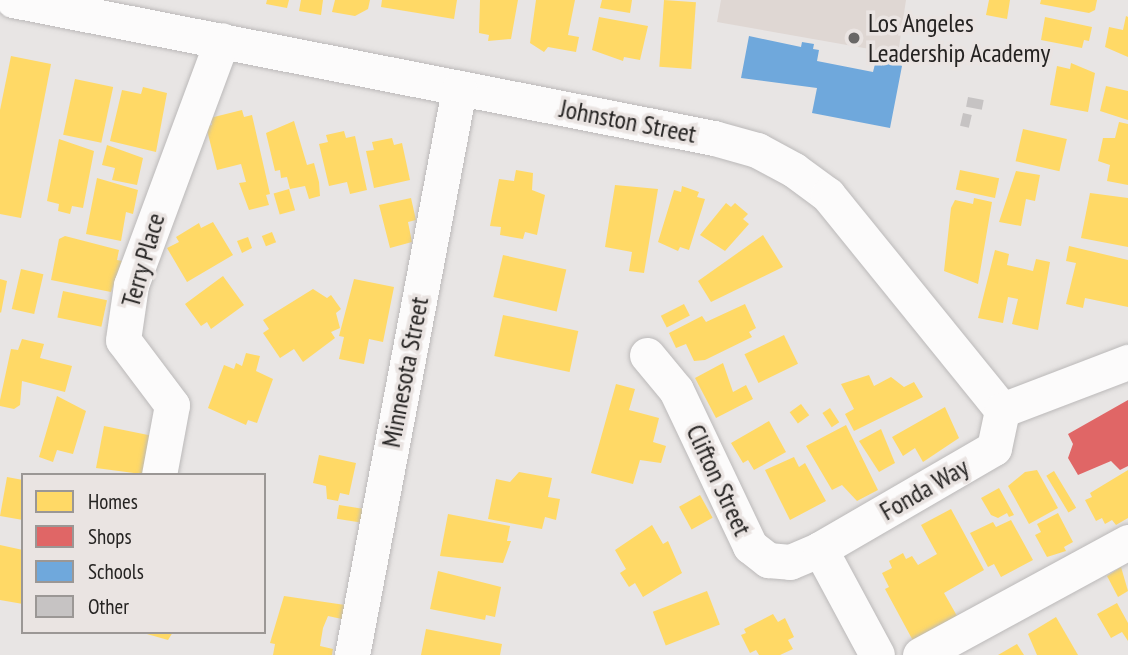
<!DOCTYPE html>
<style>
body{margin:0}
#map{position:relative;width:1128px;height:655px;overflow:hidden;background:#e8e5e4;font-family:"PT Sans Narrow",sans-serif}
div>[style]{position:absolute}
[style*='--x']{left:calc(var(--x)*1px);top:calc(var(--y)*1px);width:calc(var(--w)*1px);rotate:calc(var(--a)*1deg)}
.built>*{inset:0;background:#dfd7d3}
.homes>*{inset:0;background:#ffd966;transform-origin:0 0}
.shops>*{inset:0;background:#e06666}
.schools>*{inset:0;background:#6fa8dc}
.building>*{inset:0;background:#c6c3c3;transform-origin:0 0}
.roads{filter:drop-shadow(0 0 2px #bbb9b9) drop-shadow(0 0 2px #bbb9b9)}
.minor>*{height:35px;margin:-17.5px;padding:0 17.5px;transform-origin:17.5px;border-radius:17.5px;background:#fcfbfb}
.dots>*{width:19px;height:19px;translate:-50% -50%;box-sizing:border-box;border:4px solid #eae4e2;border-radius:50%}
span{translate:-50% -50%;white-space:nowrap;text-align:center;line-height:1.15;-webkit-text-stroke:7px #eae4e2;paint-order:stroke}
.poi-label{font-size:26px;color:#252322}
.left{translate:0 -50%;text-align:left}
.street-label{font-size:26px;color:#252322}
.legend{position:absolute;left:21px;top:473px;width:245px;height:161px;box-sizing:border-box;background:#eae4e2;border:2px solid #9b9795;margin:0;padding:9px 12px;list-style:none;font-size:21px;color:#252322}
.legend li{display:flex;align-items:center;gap:14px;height:35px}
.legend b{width:35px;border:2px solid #9b9795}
</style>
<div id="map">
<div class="built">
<div style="clip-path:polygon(721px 0,906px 0,898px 54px,717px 22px)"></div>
</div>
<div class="homes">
<div style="clip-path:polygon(267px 0,289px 0,287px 8px,266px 4px)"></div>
<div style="clip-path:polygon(301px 0,323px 0,321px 15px,299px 11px)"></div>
<div style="clip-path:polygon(335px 0,370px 0,368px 9px,355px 16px,332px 12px)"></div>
<div style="clip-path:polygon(382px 0,457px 0,454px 19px,381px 7px)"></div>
<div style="clip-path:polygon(480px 0,518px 0,511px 39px,488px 41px,489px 35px,479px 33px)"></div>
<div style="clip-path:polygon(536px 0,575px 0,568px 35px,579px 37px,576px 52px,548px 47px,544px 52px,530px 43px)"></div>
<div style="clip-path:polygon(602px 0,632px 0,630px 13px,600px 8px)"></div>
<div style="left:664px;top:0;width:32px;height:67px;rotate:4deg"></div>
<div style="clip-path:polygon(989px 0,1010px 0,1007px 19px,986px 15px)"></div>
<div style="clip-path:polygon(1041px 0,1097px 0,1095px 10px,1089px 13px,1040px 4px)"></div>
<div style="clip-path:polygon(1126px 16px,1128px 17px,1128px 57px,1105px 47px,1109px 27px,1123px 30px)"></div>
<div style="clip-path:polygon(599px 17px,648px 26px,640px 60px,624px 57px,623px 61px,592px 50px)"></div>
<div style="clip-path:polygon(1045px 17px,1092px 27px,1089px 41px,1084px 40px,1082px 48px,1041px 40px)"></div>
<div style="clip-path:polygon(11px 56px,51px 64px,21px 218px,0 214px,0 110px)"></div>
<div style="clip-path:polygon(1071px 63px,1095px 73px,1088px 112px,1050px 105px,1057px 66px,1070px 69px)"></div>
<div style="left:75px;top:79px;width:39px;height:57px;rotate:12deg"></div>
<div style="clip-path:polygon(1106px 86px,1128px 91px,1128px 120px,1100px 111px)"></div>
<div style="clip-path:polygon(143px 87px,167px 93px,156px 152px,110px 141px,122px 90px,141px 94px)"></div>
<div style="clip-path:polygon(242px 110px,244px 117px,252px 115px,270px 194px,266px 195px,269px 205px,249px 210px,239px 183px,246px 182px,241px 164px,217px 170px,206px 126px,212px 125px,210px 118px)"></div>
<div style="clip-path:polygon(294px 121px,307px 165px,314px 163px,319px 182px,320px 196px,309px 199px,305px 186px,290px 189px,287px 177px,281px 178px,280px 170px,275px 171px,266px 133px)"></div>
<div style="clip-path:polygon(1119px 122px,1128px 124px,1128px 185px,1107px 181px,1110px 165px,1098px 161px,1103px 138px,1115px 138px)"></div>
<div style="left:1023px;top:129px;width:45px;height:33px;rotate:13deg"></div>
<div style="clip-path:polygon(344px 131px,346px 138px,355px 136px,367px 190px,350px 194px,347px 182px,329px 186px,319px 144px,328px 142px,326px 135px)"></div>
<div style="clip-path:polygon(392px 138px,394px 145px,402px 143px,410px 180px,374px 188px,366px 151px,374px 150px,372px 142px)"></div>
<div style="clip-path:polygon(59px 139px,94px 151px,83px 208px,72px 206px,70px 214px,58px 211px,59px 204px,47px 201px)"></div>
<div style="clip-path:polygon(107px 145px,143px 158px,137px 185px,112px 180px,115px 168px,102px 165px)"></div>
<div style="clip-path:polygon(516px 170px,533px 173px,532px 190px,545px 195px,537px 235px,525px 232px,523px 239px,500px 235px,501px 227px,490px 226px,499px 179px,514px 181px)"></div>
<div style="left:960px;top:170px;width:40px;height:20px;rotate:12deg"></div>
<div style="clip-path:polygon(1016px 171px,1040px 175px,1035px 201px,1026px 199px,1021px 226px,999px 222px)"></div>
<div style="clip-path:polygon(97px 178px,138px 190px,133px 214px,126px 212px,121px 241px,86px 234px)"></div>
<div style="clip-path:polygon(615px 185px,658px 189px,644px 273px,629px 271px,632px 252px,605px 247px)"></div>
<div style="clip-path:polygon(682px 186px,699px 192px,697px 197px,705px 199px,689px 250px,680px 247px,678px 251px,658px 242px,674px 190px,681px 192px)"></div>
<div style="left:289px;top:189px;width:22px;height:16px;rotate:74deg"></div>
<div style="clip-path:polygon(1090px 193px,1128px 198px,1128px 247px,1081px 238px)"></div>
<div style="clip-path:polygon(411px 198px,416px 220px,408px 222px,412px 242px,390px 248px,379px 205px)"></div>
<div style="clip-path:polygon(974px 198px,992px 202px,978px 284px,944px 271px,951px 208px,955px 200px,973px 204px)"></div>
<div style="clip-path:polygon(726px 203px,731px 207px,735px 203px,748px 214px,743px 219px,749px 224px,725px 251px,700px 235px)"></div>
<div style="clip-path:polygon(213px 222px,233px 255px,187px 282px,167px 248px,179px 242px,176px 237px,199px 223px,201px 228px)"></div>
<div style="left:272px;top:232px;width:11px;height:11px;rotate:68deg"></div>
<div style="clip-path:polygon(763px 235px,783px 267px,711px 302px,698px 281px)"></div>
<div style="clip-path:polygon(65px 236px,119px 250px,117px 260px,122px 261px,111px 292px,51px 280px,59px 239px)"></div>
<div style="clip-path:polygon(248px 237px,252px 248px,242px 253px,237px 241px)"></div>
<div style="clip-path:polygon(1069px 246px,1128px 260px,1128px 307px,1085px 298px,1083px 308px,1066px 304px,1076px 263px,1066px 261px)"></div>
<div style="clip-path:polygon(995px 250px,1009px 254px,1007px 265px,1033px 271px,1036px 259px,1050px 262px,1038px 330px,1012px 324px,1018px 299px,1008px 297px,1003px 323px,978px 318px)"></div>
<div style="left:503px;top:255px;width:65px;height:43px;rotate:13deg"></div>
<div style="left:21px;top:269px;width:23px;height:41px;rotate:13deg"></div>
<div style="clip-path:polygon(223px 276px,244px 305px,211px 329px,207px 322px,201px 326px,185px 304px)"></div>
<div style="clip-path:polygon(0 279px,7px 281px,1px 313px,0 312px)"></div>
<div style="clip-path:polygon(354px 279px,394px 287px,383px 342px,369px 339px,364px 364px,339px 359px,344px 337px,339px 336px)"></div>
<div style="clip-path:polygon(313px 289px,327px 298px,331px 295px,341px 309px,336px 313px,340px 328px,331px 332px,335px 338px,303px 362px,294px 349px,280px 358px,263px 333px,269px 329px,263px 320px)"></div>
<div style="left:63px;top:291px;width:45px;height:27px;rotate:12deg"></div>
<div style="left:684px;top:304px;width:13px;height:26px;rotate:63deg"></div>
<div style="clip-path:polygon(745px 304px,756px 328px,749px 332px,752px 337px,705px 360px,694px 361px,686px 344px,676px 348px,669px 333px,702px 316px,706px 322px)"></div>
<div style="left:503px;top:315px;width:77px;height:42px;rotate:12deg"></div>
<div style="left:784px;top:335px;width:32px;height:44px;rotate:64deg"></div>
<div style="clip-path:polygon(22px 339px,44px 344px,40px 358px,72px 366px,65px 392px,22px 381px,20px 405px,14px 409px,0 406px,0 400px,11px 349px,18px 350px)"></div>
<div style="clip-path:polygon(246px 353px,260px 356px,256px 371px,273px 379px,257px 423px,248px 420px,246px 425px,208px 408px,224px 365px,234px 369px,236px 363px,242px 366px)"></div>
<div style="clip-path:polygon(723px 363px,733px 392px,746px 385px,753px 399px,716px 418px,695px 378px)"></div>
<div style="clip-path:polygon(869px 375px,874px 386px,891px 377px,904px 387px,914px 382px,923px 397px,854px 431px,845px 414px,854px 409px,841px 384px)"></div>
<div style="clip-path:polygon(616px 384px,635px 389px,629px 410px,659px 418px,653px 442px,666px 446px,661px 463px,640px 460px,633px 484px,591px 473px)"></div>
<div style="clip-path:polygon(57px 396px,86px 411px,73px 454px,57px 450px,53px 462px,39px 457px)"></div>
<div style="left:801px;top:404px;width:14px;height:14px;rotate:54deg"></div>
<div style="clip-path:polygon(945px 407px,959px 438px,923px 462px,915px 448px,903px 456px,892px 437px)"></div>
<div style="left:830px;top:408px;width:17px;height:9px;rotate:57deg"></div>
<div style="clip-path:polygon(769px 421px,786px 452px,754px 470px,748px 460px,743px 463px,731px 443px)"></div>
<div style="clip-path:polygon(846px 425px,878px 490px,857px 501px,842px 485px,832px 490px,806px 446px)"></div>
<div style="clip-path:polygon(104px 426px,153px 436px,149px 475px,96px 468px)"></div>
<div style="clip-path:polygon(881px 429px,895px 463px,879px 472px,859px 441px)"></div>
<div style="clip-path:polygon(319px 455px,356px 463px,349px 495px,340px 493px,338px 501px,327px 499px,326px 486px,313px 483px)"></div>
<div style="clip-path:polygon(794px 457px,799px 467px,805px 463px,826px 501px,790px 520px,765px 470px)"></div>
<div style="clip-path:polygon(1037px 470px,1058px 508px,1029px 524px,1008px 486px,1025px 472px)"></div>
<div style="clip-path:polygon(1128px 470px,1128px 518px,1116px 525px,1112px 520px,1105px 524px,1102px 518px,1096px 521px,1085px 500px,1092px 497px,1090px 493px)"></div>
<div style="left:1054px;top:471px;width:43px;height:9px;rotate:59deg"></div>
<div style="clip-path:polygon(519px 472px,552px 478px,548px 497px,560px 499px,556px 520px,545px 517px,542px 529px,488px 519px,496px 479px,510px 482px)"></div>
<div style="clip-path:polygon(7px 477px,23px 480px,23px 520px,0 516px)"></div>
<div style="clip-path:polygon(999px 488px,1014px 515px,1009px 517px,1007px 513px,998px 518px,991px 515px,981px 498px)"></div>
<div style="left:700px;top:495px;width:26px;height:24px;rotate:61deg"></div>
<div style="left:339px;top:505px;width:24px;height:14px;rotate:9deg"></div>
<div style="clip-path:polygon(951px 509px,984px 570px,944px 593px,961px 623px,917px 648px,885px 589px,889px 587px,882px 573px,892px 568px,889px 561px,903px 553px,906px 559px,912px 556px,918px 565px,937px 554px,921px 525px)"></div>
<div style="clip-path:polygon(1058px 513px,1073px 542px,1064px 547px,1066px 551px,1047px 557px,1035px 535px,1041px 532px,1037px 524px)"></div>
<div style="clip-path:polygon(448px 514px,510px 526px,507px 541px,511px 541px,503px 563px,440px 556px)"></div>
<div style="clip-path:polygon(1011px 520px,1033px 560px,1001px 577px,994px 564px,988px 567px,970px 533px,993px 522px,996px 527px)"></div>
<div style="clip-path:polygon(652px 525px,663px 544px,668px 541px,682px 573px,643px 597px,635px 583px,629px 587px,620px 573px,626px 569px,615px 550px)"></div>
<div style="clip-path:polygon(0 545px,23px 550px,23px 604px,0 600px)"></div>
<div style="clip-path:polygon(1121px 567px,1128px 591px,1118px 597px,1107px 576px)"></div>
<div style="clip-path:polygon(438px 571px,501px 587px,495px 617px,486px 615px,485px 620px,430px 609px)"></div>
<div style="left:707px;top:591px;width:36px;height:58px;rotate:69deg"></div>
<div style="clip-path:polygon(284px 596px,345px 605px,342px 619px,328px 616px,323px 628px,320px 646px,333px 649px,332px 655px,273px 655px,275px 644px,270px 643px)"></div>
<div style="clip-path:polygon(1117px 603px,1128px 623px,1128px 641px,1122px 632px,1111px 638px,1097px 614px)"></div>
<div style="clip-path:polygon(773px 614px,778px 622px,785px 618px,794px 637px,788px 640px,793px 649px,780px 655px,759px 655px,756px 650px,750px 653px,741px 635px,746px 633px,744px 629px)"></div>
<div style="clip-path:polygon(1056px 617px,1078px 655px,1037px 655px,1028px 634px)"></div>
<div style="clip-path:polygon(426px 629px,502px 644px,500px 655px,421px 655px)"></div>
<div style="clip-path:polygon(140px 632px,173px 632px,168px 640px)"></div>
<div style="clip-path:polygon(1017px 644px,1024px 655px,998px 655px)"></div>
</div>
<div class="shops">
<div style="clip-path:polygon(1128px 400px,1128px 466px,1120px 470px,1111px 461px,1078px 475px,1068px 458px,1073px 444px,1068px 434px)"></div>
</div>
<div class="schools">
<div style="clip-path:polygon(749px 36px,801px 47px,802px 42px,814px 44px,813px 49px,819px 50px,817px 61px,873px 72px,876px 60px,898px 62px,902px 66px,890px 128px,812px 113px,817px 88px,741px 78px)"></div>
</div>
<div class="building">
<div style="left:968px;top:97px;width:16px;height:10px;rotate:11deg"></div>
<div style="left:963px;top:113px;width:9px;height:13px;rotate:13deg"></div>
</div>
<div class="roads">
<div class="minor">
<div style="--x:13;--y:0;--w:714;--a:11.14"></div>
<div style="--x:714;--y:138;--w:45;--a:15.6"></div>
<div style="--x:757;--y:150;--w:42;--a:28.4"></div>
<div style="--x:794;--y:170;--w:42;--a:36.3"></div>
<div style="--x:828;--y:195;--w:277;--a:51"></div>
<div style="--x:1002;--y:410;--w:135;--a:-20.9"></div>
<div style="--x:647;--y:355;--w:45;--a:50.4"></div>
<div style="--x:676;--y:390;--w:173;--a:64.6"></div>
<div style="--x:750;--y:546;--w:23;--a:38"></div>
<div style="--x:768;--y:560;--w:22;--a:5"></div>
<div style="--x:790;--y:562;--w:33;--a:-23"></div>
<div style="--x:820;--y:549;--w:201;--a:-30.1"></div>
<div style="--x:994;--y:448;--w:39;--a:-78"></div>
<div style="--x:159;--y:475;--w:71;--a:-79.5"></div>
<div style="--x:172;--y:405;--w:81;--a:-127"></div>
<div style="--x:123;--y:340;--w:56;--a:-81.7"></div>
<div style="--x:131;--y:285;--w:261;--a:-69.6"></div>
<div style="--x:820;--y:549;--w:120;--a:61.7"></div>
<div style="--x:352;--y:655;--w:576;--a:-79.29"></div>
<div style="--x:920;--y:655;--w:237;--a:-28.5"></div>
</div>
</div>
<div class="dots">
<div style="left:854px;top:38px;background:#696766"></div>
</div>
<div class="poi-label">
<span class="left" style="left:868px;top:38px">Los Angeles<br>Leadership Academy</span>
</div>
<div class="street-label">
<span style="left:628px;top:121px;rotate:11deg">Johnston Street</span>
<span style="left:143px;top:260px;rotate:-74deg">Terry Place</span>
<span style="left:405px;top:372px;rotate:-79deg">Minnesota Street</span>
<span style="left:719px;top:480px;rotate:65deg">Clifton Street</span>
<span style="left:924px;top:489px;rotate:-30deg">Fonda Way</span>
</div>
<ul class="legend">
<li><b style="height:19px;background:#ffd966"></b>Homes</li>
<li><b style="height:19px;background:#e06666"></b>Shops</li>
<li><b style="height:19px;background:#6fa8dc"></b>Schools</li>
<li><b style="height:19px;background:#c6c3c3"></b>Other</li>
</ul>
</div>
